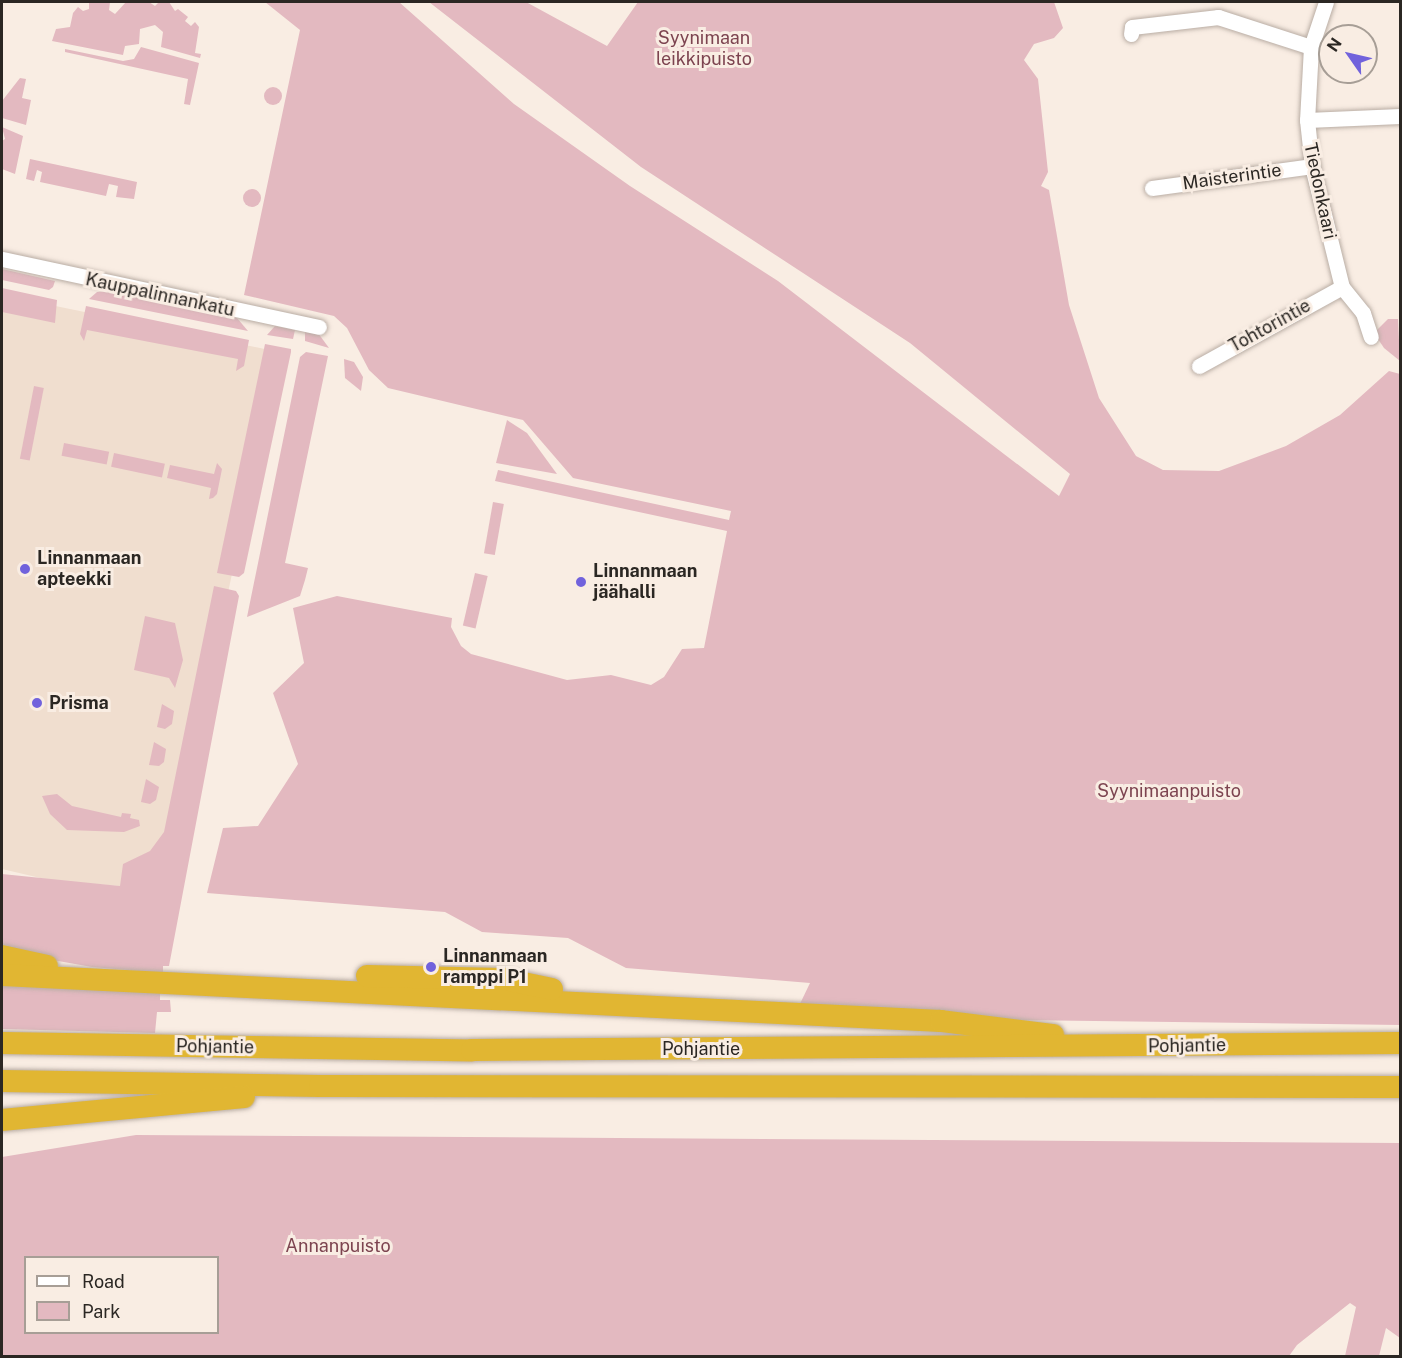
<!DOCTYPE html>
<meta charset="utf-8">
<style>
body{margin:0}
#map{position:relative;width:1402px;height:1358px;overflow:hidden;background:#f9ede3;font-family:"Public Sans",sans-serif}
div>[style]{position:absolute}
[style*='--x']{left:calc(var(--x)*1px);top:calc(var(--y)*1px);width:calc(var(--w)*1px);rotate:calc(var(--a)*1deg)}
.built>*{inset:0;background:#f0decf}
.green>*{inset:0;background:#e3b9c0;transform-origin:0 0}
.round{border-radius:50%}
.roads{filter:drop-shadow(0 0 2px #b9ada4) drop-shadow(0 0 2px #b9ada4)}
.minor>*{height:15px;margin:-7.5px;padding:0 7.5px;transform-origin:7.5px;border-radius:7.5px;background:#fff}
.highway>*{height:22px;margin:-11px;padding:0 11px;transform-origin:11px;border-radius:11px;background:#e1b632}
.dots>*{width:16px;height:16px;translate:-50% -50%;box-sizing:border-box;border:3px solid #f9ede3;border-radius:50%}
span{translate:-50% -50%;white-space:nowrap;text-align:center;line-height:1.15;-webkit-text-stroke:6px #f9ede3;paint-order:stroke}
.park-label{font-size:18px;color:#7d4450}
.street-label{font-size:18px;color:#2b2723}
.poi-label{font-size:18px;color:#2b2723;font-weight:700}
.left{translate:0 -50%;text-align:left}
.frame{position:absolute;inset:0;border:3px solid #2b2723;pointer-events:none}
.legend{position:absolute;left:24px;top:1256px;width:195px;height:78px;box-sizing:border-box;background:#f9ede3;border:2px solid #a79e96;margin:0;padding:8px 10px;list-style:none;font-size:18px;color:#2b2723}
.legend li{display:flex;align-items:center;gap:12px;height:30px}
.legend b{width:30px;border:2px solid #a79e96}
.north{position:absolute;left:1318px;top:24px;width:60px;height:60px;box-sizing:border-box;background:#f9ede3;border:2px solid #a79e96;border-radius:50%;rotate:304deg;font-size:16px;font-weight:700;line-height:24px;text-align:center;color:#2b2723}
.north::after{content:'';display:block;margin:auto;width:21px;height:27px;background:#7162dc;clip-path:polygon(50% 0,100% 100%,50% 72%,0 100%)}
</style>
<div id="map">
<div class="built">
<div style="clip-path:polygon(2px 295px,279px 352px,165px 890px,49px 880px,2px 869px)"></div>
</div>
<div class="green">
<div style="clip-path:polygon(89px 2px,110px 2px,109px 10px,115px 14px,126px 2px,149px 2px,155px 6px,159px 2px,169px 2px,175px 11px,178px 9px,188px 17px,185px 21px,191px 26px,195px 22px,199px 27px,195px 53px,201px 54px,200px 58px,161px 47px,163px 32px,155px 25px,140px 29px,139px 44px,125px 46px,123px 55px,52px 41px,56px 29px,70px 27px,73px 13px,78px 7px,83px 11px,89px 9px)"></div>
<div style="clip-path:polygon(265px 2px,399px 2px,514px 104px,630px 186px,778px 281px,1059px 496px,1070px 474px,910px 343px,641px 167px,429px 2px,526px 2px,607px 46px,638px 2px,1054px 2px,1063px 28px,1054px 38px,1034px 44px,1024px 60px,1038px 79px,1048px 172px,1041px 186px,1049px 190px,1069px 305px,1099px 398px,1136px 456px,1163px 470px,1219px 471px,1286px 446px,1340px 415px,1389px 371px,1400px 374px,1400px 1025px,942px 1019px,797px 1010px,810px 983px,626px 968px,568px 938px,482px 932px,445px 912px,207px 893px,223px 828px,258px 826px,298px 764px,273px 693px,304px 663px,293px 608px,337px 596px,452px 618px,451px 627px,461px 646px,471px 654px,567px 680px,611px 675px,651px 685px,664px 677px,682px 649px,704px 648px,727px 531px,495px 481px,498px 470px,729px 520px,731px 511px,573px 478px,523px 420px,388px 388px,369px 370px,347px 328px,334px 316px,244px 295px,300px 30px)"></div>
<div style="clip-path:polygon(141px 47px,199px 63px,190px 105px,184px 104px,188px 79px,65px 52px,65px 49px,123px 61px,134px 59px)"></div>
<div style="clip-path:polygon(20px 78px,26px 79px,22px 98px,31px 100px,26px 125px,2px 118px,2px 101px)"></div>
<div class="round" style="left:264px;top:87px;width:18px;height:18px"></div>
<div style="clip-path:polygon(2px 127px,23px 136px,15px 174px,2px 169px,2px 141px,5px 139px)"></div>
<div style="clip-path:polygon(30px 159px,137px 182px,134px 199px,116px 197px,118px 186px,109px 184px,106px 196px,40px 182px,42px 172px,37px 170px,34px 181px,26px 179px)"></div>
<div class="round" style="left:243px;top:189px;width:18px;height:18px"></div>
<div style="clip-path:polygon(2px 269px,55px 281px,53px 287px,49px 290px,2px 280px)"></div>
<div style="clip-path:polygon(2px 288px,57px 300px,55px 323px,2px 312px)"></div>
<div style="clip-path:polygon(107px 291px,237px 318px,248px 331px,89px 299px,97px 292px)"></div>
<div style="clip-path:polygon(86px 306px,249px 340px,244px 366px,236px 371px,238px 359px,87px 330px,84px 341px,80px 334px)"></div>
<div style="clip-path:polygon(1388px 319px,1398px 319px,1400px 361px,1384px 348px,1374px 333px)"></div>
<div style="clip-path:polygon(275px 326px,295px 330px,293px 339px,267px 335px)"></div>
<div style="clip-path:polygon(305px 332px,318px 333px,329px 348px,305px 341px)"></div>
<div style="clip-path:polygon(265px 344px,291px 349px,291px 352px,244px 573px,239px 577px,217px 573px)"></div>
<div style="clip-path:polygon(306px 352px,328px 356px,285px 563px,308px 568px,305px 580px,300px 596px,247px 617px,300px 357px)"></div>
<div style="clip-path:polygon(344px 359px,354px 362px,363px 377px,361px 391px,345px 378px)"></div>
<div style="left:34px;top:386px;width:10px;height:74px;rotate:11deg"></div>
<div style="clip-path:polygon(507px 420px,527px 433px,557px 474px,496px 463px)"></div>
<div style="left:64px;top:443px;width:46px;height:13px;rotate:11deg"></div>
<div style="left:114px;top:453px;width:52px;height:14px;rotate:12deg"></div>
<div style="clip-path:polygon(217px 463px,222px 469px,217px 494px,213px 498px,209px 499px,211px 488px,167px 478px,170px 465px,214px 474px)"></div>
<div style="left:493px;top:502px;width:11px;height:52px;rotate:10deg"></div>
<div style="left:475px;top:573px;width:13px;height:54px;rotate:13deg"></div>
<div style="clip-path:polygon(214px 586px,236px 591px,239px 596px,169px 966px,163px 966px,163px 973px,92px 967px,2px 951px,2px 874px,120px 886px,123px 864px,150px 851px,164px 832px)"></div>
<div style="clip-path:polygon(145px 616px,175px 623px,183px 660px,175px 688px,169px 678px,134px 670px)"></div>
<div style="clip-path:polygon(162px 704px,174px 711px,172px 724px,165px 729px,157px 727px)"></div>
<div style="clip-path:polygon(154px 742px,166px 749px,164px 762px,159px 766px,149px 765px)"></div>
<div style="clip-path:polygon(146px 779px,159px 787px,156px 800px,150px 804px,141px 802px)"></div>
<div style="clip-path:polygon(57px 794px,72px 806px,121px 817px,122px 813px,131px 814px,130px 818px,139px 820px,140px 826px,124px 832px,67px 830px,50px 814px,42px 796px)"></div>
<div style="clip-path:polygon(2px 986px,160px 992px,160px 1000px,170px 1000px,171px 1012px,157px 1012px,155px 1033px,2px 1029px)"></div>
<div style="clip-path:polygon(evenodd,136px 1135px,1400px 1143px,1400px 1338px,1386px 1328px,1379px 1356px,1345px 1356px,1356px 1307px,1350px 1303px,1297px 1345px,1289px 1356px,2px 1356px,2px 1157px,136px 1135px,26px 1258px,218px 1258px,218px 1332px,26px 1332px,26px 1258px)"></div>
</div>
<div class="roads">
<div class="minor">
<div style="--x:1326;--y:2;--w:47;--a:108.4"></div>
<div style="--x:1311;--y:47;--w:73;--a:93.1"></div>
<div style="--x:1307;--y:120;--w:46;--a:83.8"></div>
<div style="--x:1312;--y:166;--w:125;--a:76.1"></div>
<div style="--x:1342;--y:287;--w:33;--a:51"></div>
<div style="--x:1363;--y:313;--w:25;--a:72"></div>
<div style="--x:1131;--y:34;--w:7;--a:-82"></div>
<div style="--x:1132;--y:27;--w:87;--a:-6.6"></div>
<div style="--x:1218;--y:17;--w:98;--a:17.9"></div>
<div style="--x:1307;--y:120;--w:93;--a:-2.5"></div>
<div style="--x:1152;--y:188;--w:162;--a:-7.8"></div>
<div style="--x:2;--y:259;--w:324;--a:12.1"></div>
<div style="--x:1199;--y:366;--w:163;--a:-28.9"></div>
</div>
<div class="highway">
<div style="--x:2;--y:956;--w:46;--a:12.5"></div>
<div style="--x:2;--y:975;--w:940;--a:2.8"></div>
<div style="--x:941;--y:1021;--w:113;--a:7.1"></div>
<div style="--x:367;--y:976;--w:137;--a:1.3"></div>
<div style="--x:504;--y:979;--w:49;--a:11.8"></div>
<div style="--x:2;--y:1043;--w:470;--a:0.9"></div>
<div style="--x:472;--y:1050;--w:928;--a:-0.43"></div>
<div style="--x:2;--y:1081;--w:318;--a:0.9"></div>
<div style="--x:320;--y:1086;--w:1080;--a:0.05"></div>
<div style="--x:2;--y:1120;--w:243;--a:-5.4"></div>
</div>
</div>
<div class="dots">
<div style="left:25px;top:569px;background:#7162dc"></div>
<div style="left:581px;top:582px;background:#7162dc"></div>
<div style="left:37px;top:703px;background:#7162dc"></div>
<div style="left:431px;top:967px;background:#7162dc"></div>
</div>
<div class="park-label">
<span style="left:704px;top:49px">Syynimaan<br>leikkipuisto</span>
<span style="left:1169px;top:791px">Syynimaanpuisto</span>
<span style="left:338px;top:1246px">Annanpuisto</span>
</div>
<div class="street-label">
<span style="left:1232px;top:177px;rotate:-8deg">Maisterintie</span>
<span style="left:1320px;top:191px;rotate:78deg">Tiedonkaari</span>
<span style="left:160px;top:295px;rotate:12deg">Kauppalinnankatu</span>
<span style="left:1270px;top:326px;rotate:-29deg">Tohtorintie</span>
<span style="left:1187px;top:1046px;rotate:-1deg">Pohjantie</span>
<span style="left:215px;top:1047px;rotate:1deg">Pohjantie</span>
<span style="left:701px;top:1049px">Pohjantie</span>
</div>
<div class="poi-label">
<span class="left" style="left:37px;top:569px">Linnanmaan<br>apteekki</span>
<span class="left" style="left:593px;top:582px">Linnanmaan<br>jäähalli</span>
<span class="left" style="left:49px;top:703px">Prisma</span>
<span class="left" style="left:443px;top:967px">Linnanmaan<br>ramppi P1</span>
</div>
<div class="frame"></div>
<ul class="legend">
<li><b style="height:8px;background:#fff"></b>Road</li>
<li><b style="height:16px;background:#e3b9c0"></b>Park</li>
</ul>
<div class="north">N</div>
</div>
